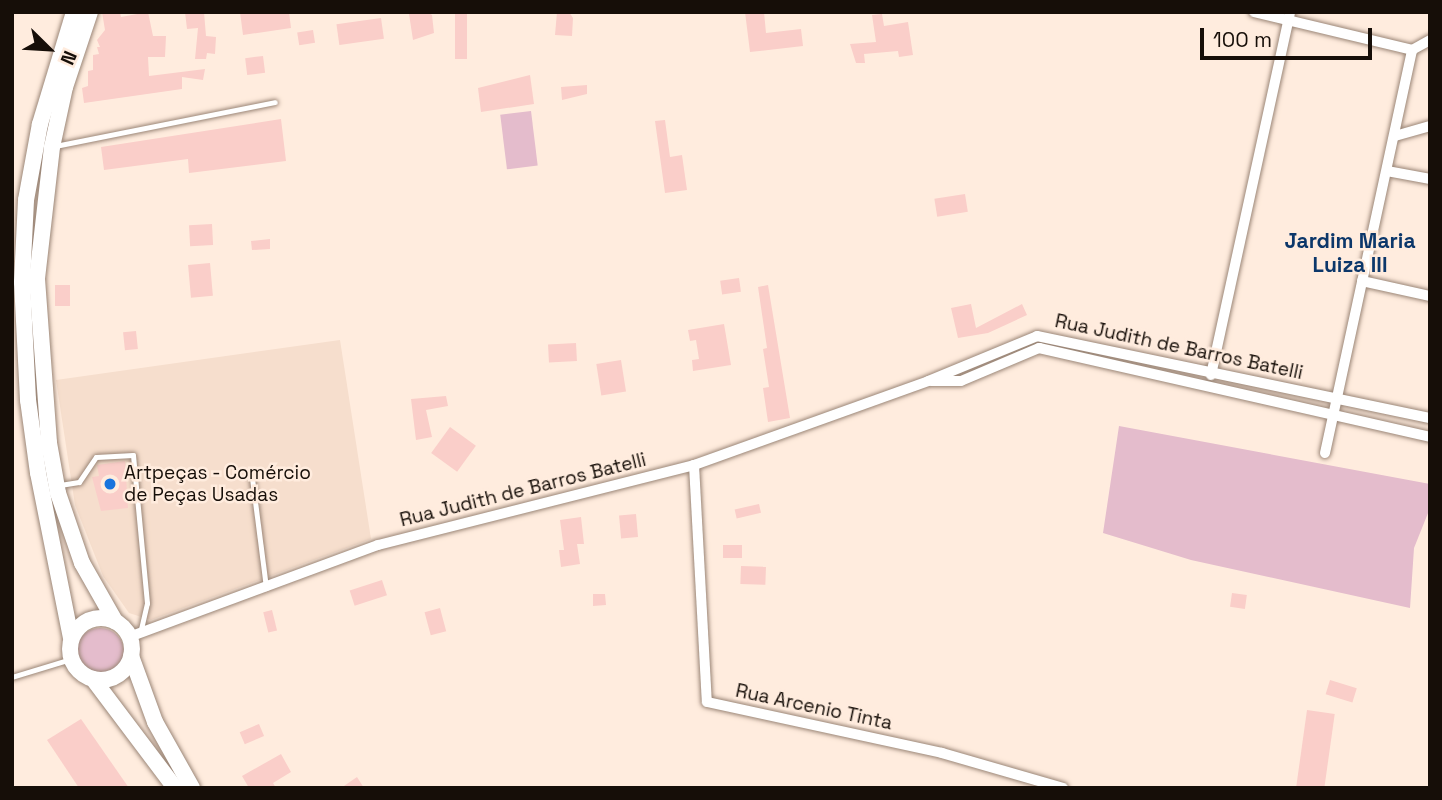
<!DOCTYPE html>
<meta charset="utf-8">
<style>
body{margin:0}
#map{position:relative;width:1442px;height:800px;overflow:hidden;background:#ffecde;font-family:"Space Grotesk",sans-serif}
div>[style]{position:absolute}
[style*='--x']{left:calc(var(--x)*1px);top:calc(var(--y)*1px);width:calc(var(--w)*1px);rotate:calc(var(--a)*1deg)}
.built>*{inset:0;background:#f6decd}
.green>*{inset:0;background:#e4bccc;transform-origin:0 0}
.round{border-radius:50%}
.building>*{inset:0;background:#facec9;transform-origin:0 0}
.roads{filter:drop-shadow(0 0 2px #9b8677) drop-shadow(0 0 2px #9b8677)}
.service>*{height:5px;margin:-2.5px;padding:0 2.5px;transform-origin:2.5px;border-radius:2.5px;background:#fff}
.minor>*{height:10px;margin:-5px;padding:0 5px;transform-origin:5px;border-radius:5px;background:#fff}
.secondary>*{height:16px;margin:-8px;padding:0 8px;transform-origin:8px;border-radius:8px;background:#fff}
.secondary>.ring{margin:-8px;padding:0;box-sizing:content-box;background:none;border:16px solid #fff;border-radius:50%}
.dots>*{width:19px;height:19px;translate:-50% -50%;box-sizing:border-box;border:4px solid #ffecde;border-radius:50%}
span{translate:-50% -50%;white-space:nowrap;text-align:center;line-height:1.15;-webkit-text-stroke:5px #ffecde;paint-order:stroke}
.street-label{font-size:19px;color:#160e08}
.poi-label{font-size:19px;color:#160e08}
.left{translate:0 -50%;text-align:left}
.neighbourhood-label{font-size:21px;color:#0c376a;font-weight:700}
.frame{position:absolute;inset:0;border:14px solid #160e08;pointer-events:none}
.north{position:absolute;left:14px;top:14px;width:70px;height:70px;-webkit-text-stroke:5px #ffecde;paint-order:stroke;rotate:114deg;font-size:19px;font-weight:700;line-height:28px;text-align:center;color:#160e08}
.north::after{content:'';display:block;margin:auto;width:24px;height:32px;background:#160e08;clip-path:polygon(50% 0,100% 100%,50% 72%,0 100%)}
.scale{position:absolute;left:1200px;top:28px;width:172px;height:32px;box-sizing:border-box;border:4px solid #160e08;border-top:0;padding-left:9px;font-size:21px;line-height:24px;white-space:nowrap;color:#160e08;-webkit-text-stroke:5px #ffecde;paint-order:stroke}
</style>
<div id="map">
<div class="built">
<div style="clip-path:polygon(340px 340px,371px 539px,151px 620px,129px 613px,103px 576px,75px 505px,56px 380px)"></div>
</div>
<div class="green">
<div style="left:531px;top:111px;width:55px;height:31px;rotate:83deg"></div>
<div style="clip-path:polygon(1119px 426px,1430px 484px,1430px 508px,1414px 548px,1410px 608px,1191px 560px,1103px 533px)"></div>
<div class="round" style="left:76px;top:628px;width:48px;height:48px"></div>
</div>
<div class="building">
<div style="clip-path:polygon(102px 12px,120px 12px,121px 17px,148px 12px,153px 36px,166px 36px,165px 57px,148px 57px,149px 76px,205px 69px,203px 80px,182px 77px,182px 89px,84px 103px,82px 88px,88px 86px,88px 71px,93px 70px,93px 55px,99px 54px,97px 47px,100px 47px,97px 40px,105px 30px)"></div>
<div style="clip-path:polygon(185px 12px,204px 12px,206px 36px,216px 37px,215px 54px,207px 53px,206px 59px,195px 59px,198px 28px,187px 29px)"></div>
<div style="clip-path:polygon(240px 12px,289px 12px,291px 28px,243px 35px)"></div>
<div style="clip-path:polygon(427px 12px,432px 15px,434px 33px,413px 40px,409px 14px)"></div>
<div style="left:455px;top:12px;width:12px;height:47px"></div>
<div style="clip-path:polygon(557px 12px,569px 12px,573px 18px,572px 36px,555px 35px)"></div>
<div style="clip-path:polygon(745px 12px,764px 12px,766px 33px,801px 29px,803px 46px,750px 52px)"></div>
<div style="clip-path:polygon(882px 14px,884px 26px,908px 22px,913px 55px,899px 57px,898px 51px,864px 54px,865px 63px,856px 63px,850px 44px,876px 42px,872px 15px)"></div>
<div style="left:381px;top:18px;width:21px;height:45px;rotate:82deg"></div>
<div style="left:313px;top:30px;width:13px;height:16px;rotate:81deg"></div>
<div style="left:263px;top:56px;width:17px;height:18px;rotate:83deg"></div>
<div style="clip-path:polygon(530px 75px,534px 104px,481px 112px,478px 88px)"></div>
<div style="clip-path:polygon(587px 85px,587px 94px,562px 100px,561px 87px)"></div>
<div style="clip-path:polygon(281px 119px,286px 161px,189px 173px,188px 159px,104px 170px,101px 147px)"></div>
<div style="clip-path:polygon(665px 120px,670px 157px,682px 155px,687px 190px,665px 193px,655px 121px)"></div>
<div style="left:965px;top:194px;width:18px;height:31px;rotate:81deg"></div>
<div style="left:212px;top:224px;width:21px;height:23px;rotate:87deg"></div>
<div style="clip-path:polygon(270px 239px,270px 249px,252px 250px,251px 241px)"></div>
<div style="left:210px;top:263px;width:33px;height:22px;rotate:85deg"></div>
<div style="left:739px;top:278px;width:14px;height:19px;rotate:82deg"></div>
<div style="left:70px;top:285px;width:21px;height:15px;rotate:90deg"></div>
<div style="clip-path:polygon(768px 285px,790px 418px,768px 422px,763px 388px,769px 387px,763px 349px,767px 348px,758px 287px)"></div>
<div style="clip-path:polygon(971px 304px,976px 328px,1022px 304px,1027px 315px,988px 333px,958px 338px,951px 308px)"></div>
<div style="clip-path:polygon(724px 324px,731px 365px,693px 371px,692px 360px,699px 359px,696px 340px,690px 341px,688px 330px)"></div>
<div style="left:136px;top:331px;width:18px;height:13px;rotate:84deg"></div>
<div style="left:576px;top:343px;width:18px;height:28px;rotate:87deg"></div>
<div style="left:621px;top:360px;width:32px;height:25px;rotate:81deg"></div>
<div style="clip-path:polygon(446px 396px,448px 406px,426px 410px,432px 437px,416px 440px,411px 399px)"></div>
<div style="left:450px;top:427px;width:32px;height:32px;rotate:36deg"></div>
<div style="clip-path:polygon(125px 461px,128px 508px,101px 511px,92px 477px,99px 476px,97px 465px)"></div>
<div style="left:759px;top:504px;width:9px;height:25px;rotate:77deg"></div>
<div style="left:636px;top:514px;width:23px;height:17px;rotate:85deg"></div>
<div style="clip-path:polygon(581px 517px,584px 544px,577px 544px,580px 564px,561px 567px,559px 550px,564px 550px,560px 520px)"></div>
<div style="left:723px;top:545px;width:19px;height:13px"></div>
<div style="left:741px;top:566px;width:25px;height:18px;rotate:2deg"></div>
<div style="left:382px;top:580px;width:16px;height:34px;rotate:72deg"></div>
<div style="left:1232px;top:593px;width:15px;height:14px;rotate:8deg"></div>
<div style="clip-path:polygon(593px 594px,605px 594px,606px 605px,593px 606px)"></div>
<div style="left:440px;top:608px;width:24px;height:16px;rotate:75deg"></div>
<div style="left:272px;top:610px;width:21px;height:9px;rotate:76deg"></div>
<div style="left:1330px;top:680px;width:28px;height:15px;rotate:17deg"></div>
<div style="left:1307px;top:710px;width:28px;height:79px;rotate:8deg"></div>
<div style="clip-path:polygon(81px 719px,129px 788px,79px 788px,47px 740px)"></div>
<div style="left:259px;top:724px;width:13px;height:21px;rotate:67deg"></div>
<div style="clip-path:polygon(281px 754px,291px 772px,273px 783px,276px 788px,249px 788px,242px 776px)"></div>
<div style="clip-path:polygon(357px 777px,364px 788px,341px 788px)"></div>
</div>
<div class="roads">
<div class="service">
<div style="--x:55;--y:146;--w:224;--a:-11.3"></div>
<div style="--x:252;--y:478;--w:111;--a:82.7"></div>
<div style="--x:60;--y:485;--w:19;--a:-9"></div>
<div style="--x:79;--y:482;--w:30;--a:-56"></div>
<div style="--x:96;--y:457;--w:37;--a:-3"></div>
<div style="--x:133;--y:455;--w:149;--a:84.6"></div>
<div style="--x:147;--y:603;--w:28;--a:103"></div>
<div style="--x:12;--y:677;--w:62;--a:-17"></div>
</div>
<div class="minor">
<div style="--x:1254;--y:12;--w:163;--a:13.5"></div>
<div style="--x:1395;--y:136;--w:36;--a:-16"></div>
<div style="--x:1387;--y:171;--w:44;--a:10.5"></div>
<div style="--x:1362;--y:281;--w:70;--a:12.4"></div>
<div style="--x:1211;--y:375;--w:371;--a:-77.7"></div>
<div style="--x:931;--y:381;--w:30;--a:0"></div>
<div style="--x:961;--y:381;--w:85;--a:-22.9"></div>
<div style="--x:1039;--y:348;--w:401;--a:12.8"></div>
<div style="--x:1325;--y:453;--w:412;--a:-77.8"></div>
<div style="--x:1412;--y:50;--w:21;--a:-29"></div>
<div style="--x:694;--y:465;--w:237;--a:86.9"></div>
<div style="--x:707;--y:702;--w:240;--a:12.2"></div>
<div style="--x:942;--y:753;--w:126;--a:16.1"></div>
<div style="--x:129;--y:637;--w:265;--a:-20.3"></div>
<div style="--x:378;--y:545;--w:326;--a:-14.2"></div>
<div style="--x:694;--y:465;--w:249;--a:-19.7"></div>
<div style="--x:928;--y:381;--w:118;--a:-22.4"></div>
<div style="--x:1037;--y:336;--w:401;--a:11.8"></div>
</div>
<div class="secondary">
<div style="--x:90;--y:12;--w:79;--a:108.4"></div>
<div style="--x:65;--y:87;--w:61;--a:102.2"></div>
<div style="--x:52;--y:147;--w:133;--a:96.5"></div>
<div style="--x:37;--y:279;--w:164;--a:85.8"></div>
<div style="--x:49;--y:443;--w:51;--a:79.8"></div>
<div style="--x:58;--y:493;--w:74;--a:71.1"></div>
<div style="--x:82;--y:563;--w:67;--a:60.4"></div>
<div class="ring" style="left:70px;top:618px;width:46px;height:46px"></div>
<div style="--x:71;--y:638;--w:168;--a:-101.3"></div>
<div style="--x:38;--y:473;--w:74;--a:-97.8"></div>
<div style="--x:28;--y:400;--w:118;--a:-92.9"></div>
<div style="--x:22;--y:282;--w:82;--a:-87.2"></div>
<div style="--x:26;--y:200;--w:77;--a:-79.6"></div>
<div style="--x:40;--y:124;--w:117;--a:-73.1"></div>
<div style="--x:131;--y:656;--w:70;--a:70"></div>
<div style="--x:155;--y:722;--w:76;--a:60.7"></div>
<div style="--x:93;--y:679;--w:136;--a:53"></div>
</div>
</div>
<div class="dots">
<div style="left:110px;top:484px;background:#1774dd"></div>
</div>
<div class="street-label">
<span style="left:1179px;top:347px;rotate:12deg">Rua Judith de Barros Batelli</span>
<span style="left:523px;top:490px;rotate:-14deg">Rua Judith de Barros Batelli</span>
<span style="left:814px;top:707px;rotate:12deg">Rua Arcenio Tinta</span>
</div>
<div class="poi-label">
<span class="left" style="left:124px;top:484px">Artpeças - Comércio<br>de Peças Usadas</span>
</div>
<div class="neighbourhood-label">
<span style="left:1350px;top:253px">Jardim Maria<br>Luiza III</span>
</div>
<div class="frame"></div>
<div class="north">N</div>
<div class="scale">100 m</div>
</div>
